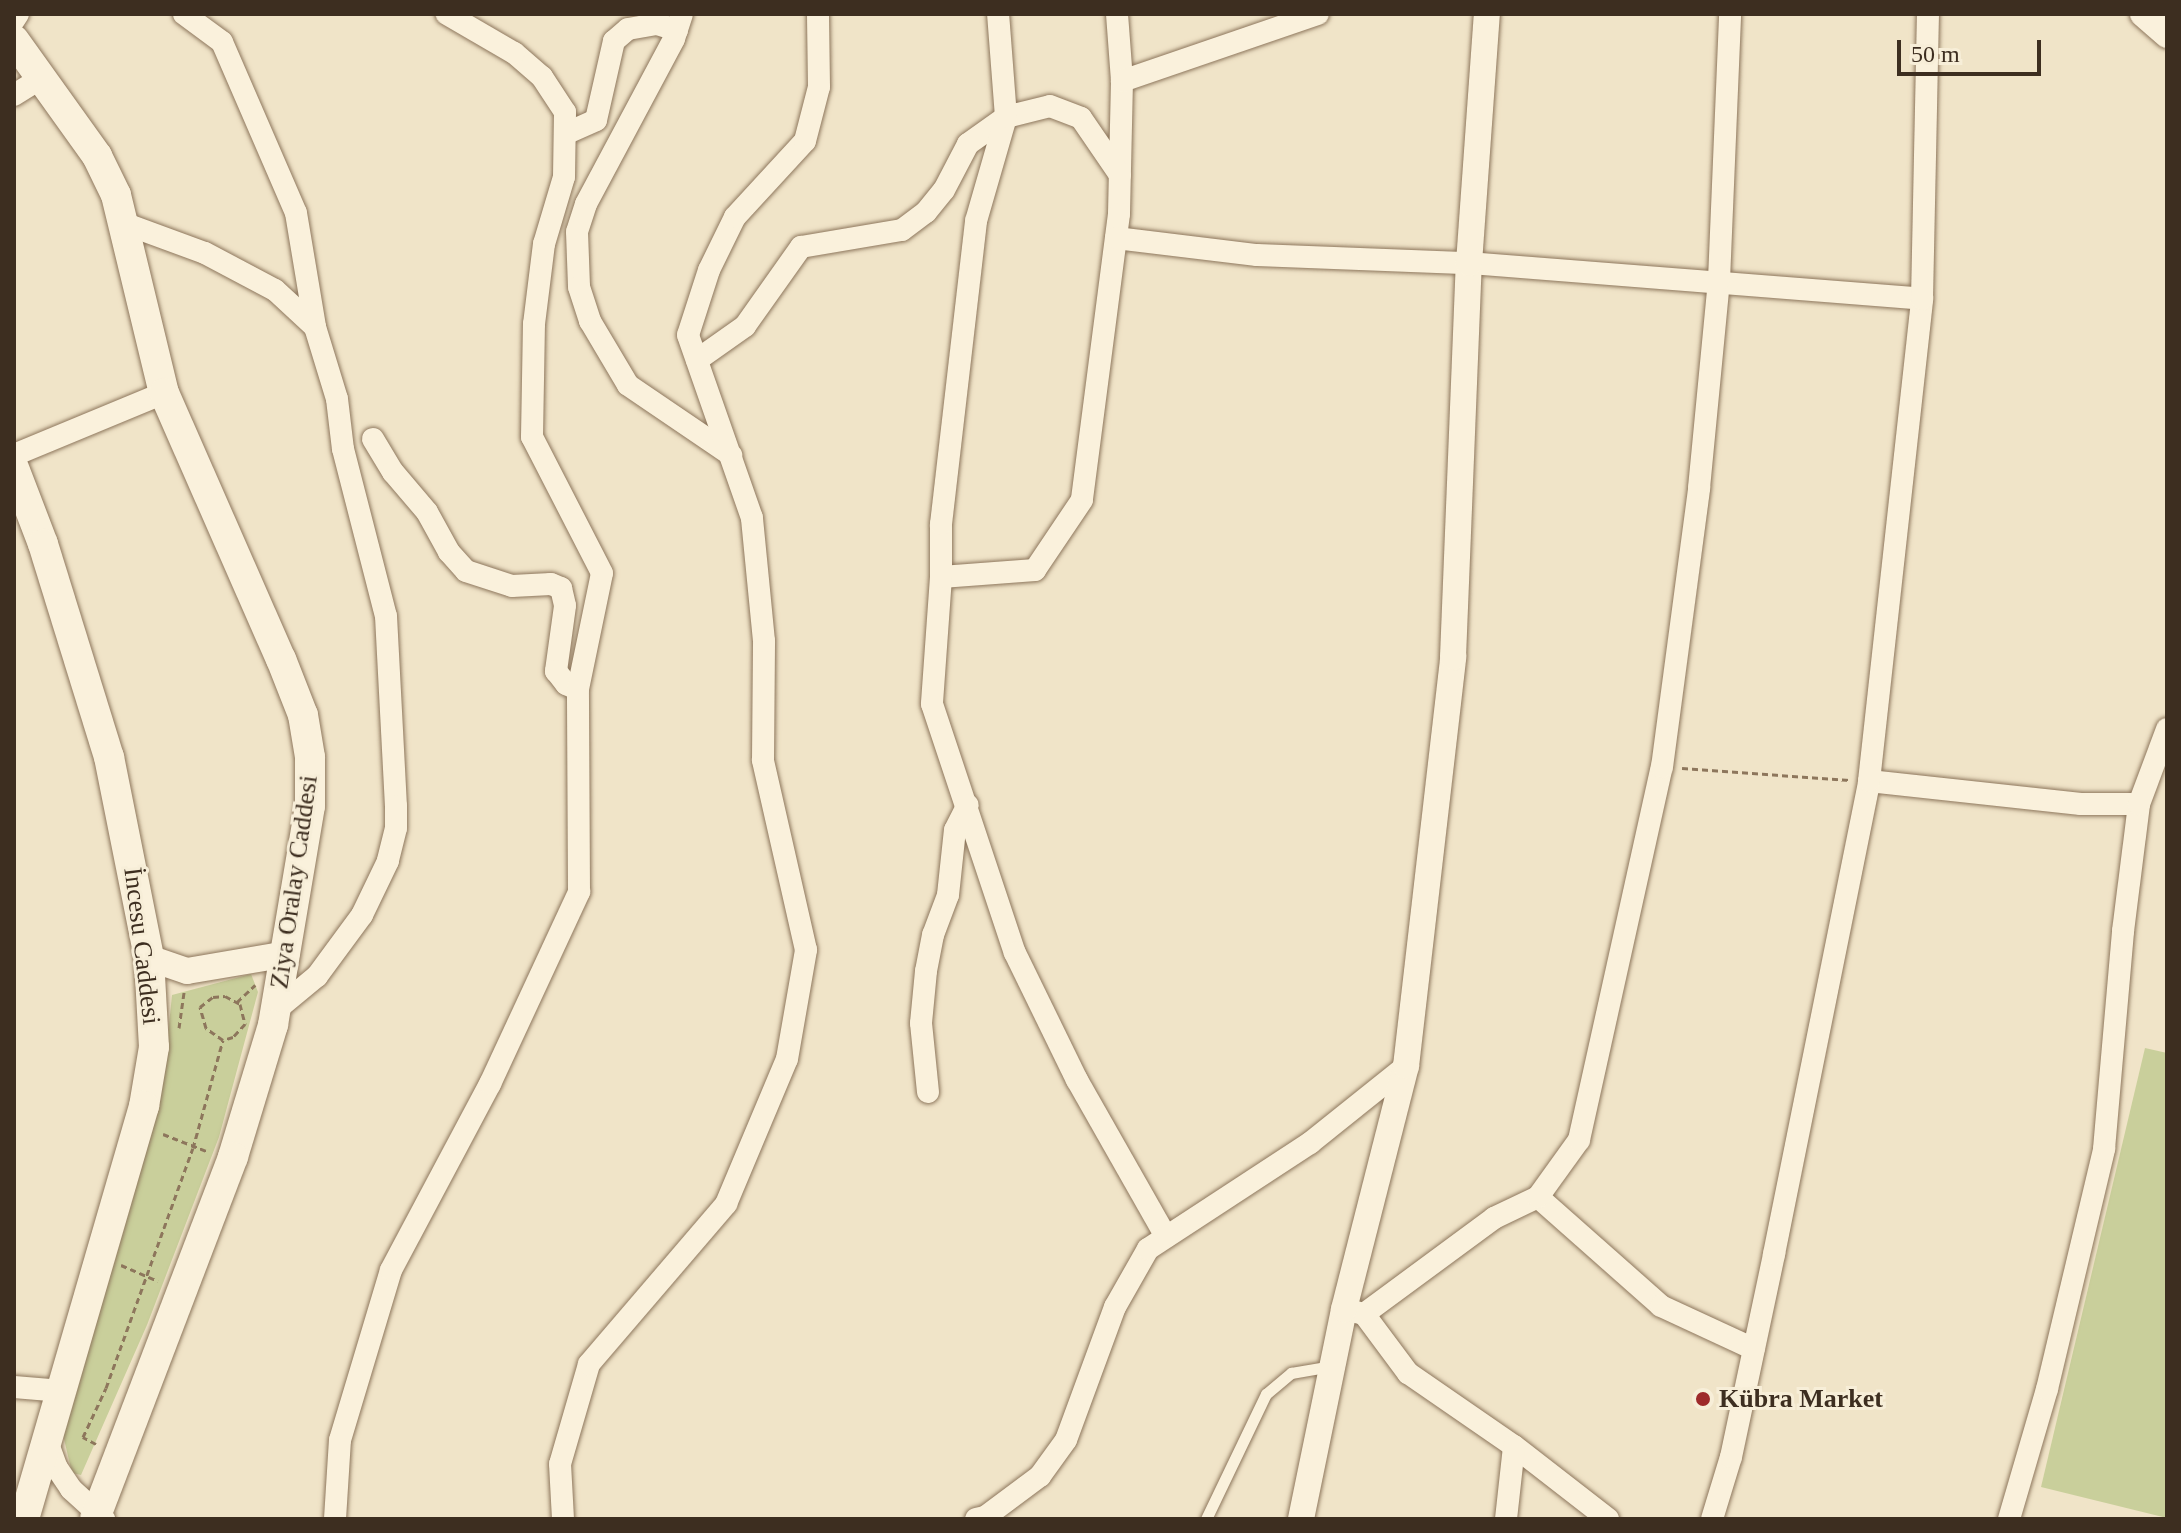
<!DOCTYPE html>
<meta charset="utf-8">
<style>
body{margin:0}
#map{position:relative;width:2181px;height:1533px;overflow:hidden;background:#f0e4c8;font-family:"Times New Roman",serif}
div>[style]{position:absolute}
[style*='--x']{left:calc(var(--x)*1px);top:calc(var(--y)*1px);width:calc(var(--w)*1px);rotate:calc(var(--a)*1deg)}
.green>*{inset:0;background:#c9cf9b}
.path>*{height:3px;margin-top:-1.5px;transform-origin:0;background:repeating-linear-gradient(90deg,#8d765c 0 6px,transparent 0 10px)}
.roads{filter:drop-shadow(0 0 2px #8d765c) drop-shadow(0 0 2px #8d765c)}
.service>*{height:11px;margin:-5.5px;padding:0 5.5px;transform-origin:5.5px;border-radius:5.5px;background:#faf1dc}
.minor>*{height:22px;margin:-11px;padding:0 11px;transform-origin:11px;border-radius:11px;background:#faf1dc}
.tertiary>*{height:26px;margin:-13px;padding:0 13px;transform-origin:13px;border-radius:13px;background:#faf1dc}
.secondary>*{height:30px;margin:-15px;padding:0 15px;transform-origin:15px;border-radius:15px;background:#faf1dc}
.dots>*{width:22px;height:22px;translate:-50% -50%;box-sizing:border-box;border:4px solid #f7eed8;border-radius:50%}
span{translate:-50% -50%;white-space:nowrap;text-align:center;line-height:1.15;-webkit-text-stroke:6px #f7eed8;paint-order:stroke}
.street-label{font-size:26px;color:#3d2e20}
.poi-label{font-size:26px;color:#3d2e20;font-weight:700}
.left{translate:0 -50%;text-align:left}
.frame{position:absolute;inset:0;border:16px solid #3d2e20;pointer-events:none}
.scale{position:absolute;left:1897px;top:40px;width:144px;height:36px;box-sizing:border-box;border:4px solid #3d2e20;border-top:0;padding-left:10px;font-size:24px;line-height:28px;white-space:nowrap;color:#3d2e20;-webkit-text-stroke:6px #f7eed8;paint-order:stroke}
</style>
<div id="map">
<div class="green">
<div style="clip-path:polygon(251px 974px,258px 992px,219px 1137px,147px 1325px,81px 1475px,72px 1473px,60px 1422px,164px 1075px,172px 995px)"></div>
<div style="clip-path:polygon(2145px 1048px,2167px 1053px,2167px 1518px,2041px 1487px)"></div>
</div>
<div class="path">
<div style="--x:1682;--y:768;--w:168;--a:4.1"></div>
<div style="--x:225;--y:996;--w:17;--a:28"></div>
<div style="--x:240;--y:1004;--w:21;--a:76"></div>
<div style="--x:245;--y:1024;--w:18;--a:133"></div>
<div style="--x:233;--y:1037;--w:10;--a:163"></div>
<div style="--x:223;--y:1040;--w:21;--a:-145"></div>
<div style="--x:206;--y:1028;--w:22;--a:-106"></div>
<div style="--x:200;--y:1007;--w:16;--a:-38"></div>
<div style="--x:213;--y:997;--w:12;--a:-5"></div>
<div style="--x:237;--y:1002;--w:25;--a:-43"></div>
<div style="--x:179;--y:1028;--w:36;--a:-82"></div>
<div style="--x:163;--y:1134;--w:49;--a:21.4"></div>
<div style="--x:121;--y:1265;--w:40;--a:23.4"></div>
<div style="--x:96;--y:1444;--w:15;--a:-152"></div>
<div style="--x:83;--y:1437;--w:54;--a:-64.9"></div>
<div style="--x:106;--y:1388;--w:255;--a:-70.1"></div>
<div style="--x:193;--y:1148;--w:112;--a:-74.5"></div>
</div>
<div class="roads">
<div class="service">
<div style="--x:1206;--y:1519;--w:139;--a:-64.4"></div>
<div style="--x:1266;--y:1394;--w:33;--a:-40"></div>
<div style="--x:1291;--y:1373;--w:42;--a:-9.7"></div>
</div>
<div class="minor">
<div style="--x:184;--y:14;--w:47;--a:36.4"></div>
<div style="--x:222;--y:42;--w:186;--a:66.6"></div>
<div style="--x:296;--y:213;--w:116;--a:80.5"></div>
<div style="--x:315;--y:327;--w:75;--a:73"></div>
<div style="--x:337;--y:399;--w:50;--a:83.2"></div>
<div style="--x:343;--y:449;--w:172;--a:75.6"></div>
<div style="--x:386;--y:616;--w:190;--a:87"></div>
<div style="--x:396;--y:806;--w:22;--a:90"></div>
<div style="--x:396;--y:828;--w:34;--a:104"></div>
<div style="--x:388;--y:861;--w:60;--a:115.7"></div>
<div style="--x:362;--y:915;--w:76;--a:126.4"></div>
<div style="--x:317;--y:976;--w:53;--a:140.3"></div>
<div style="--x:682;--y:14;--w:26;--a:108"></div>
<div style="--x:674;--y:39;--w:187;--a:118.1"></div>
<div style="--x:586;--y:204;--w:29;--a:108"></div>
<div style="--x:577;--y:232;--w:55;--a:87.9"></div>
<div style="--x:579;--y:287;--w:36;--a:72"></div>
<div style="--x:590;--y:321;--w:74;--a:59.3"></div>
<div style="--x:628;--y:385;--w:125;--a:34.2"></div>
<div style="--x:1117;--y:14;--w:67;--a:85.7"></div>
<div style="--x:1122;--y:81;--w:133;--a:91.3"></div>
<div style="--x:1119;--y:214;--w:288;--a:97.4"></div>
<div style="--x:1082;--y:500;--w:84;--a:123.9"></div>
<div style="--x:1035;--y:570;--w:94;--a:175.7"></div>
<div style="--x:941;--y:577;--w:127;--a:94.1"></div>
<div style="--x:932;--y:704;--w:262;--a:71.6"></div>
<div style="--x:1015;--y:953;--w:141;--a:64"></div>
<div style="--x:1077;--y:1080;--w:178;--a:60.4"></div>
<div style="--x:14;--y:20;--w:7;--a:-56"></div>
<div style="--x:1122;--y:81;--w:207;--a:-18.9"></div>
<div style="--x:14;--y:95;--w:34;--a:-32"></div>
<div style="--x:565;--y:134;--w:34;--a:-24"></div>
<div style="--x:596;--y:120;--w:81;--a:-77.2"></div>
<div style="--x:614;--y:41;--w:18;--a:-41"></div>
<div style="--x:628;--y:29;--w:29;--a:-10"></div>
<div style="--x:657;--y:24;--w:21;--a:17"></div>
<div style="--x:126;--y:224;--w:84;--a:20.2"></div>
<div style="--x:205;--y:253;--w:79;--a:27.9"></div>
<div style="--x:275;--y:290;--w:54;--a:42.8"></div>
<div style="--x:1116;--y:238;--w:142;--a:6.9"></div>
<div style="--x:1257;--y:255;--w:212;--a:2.2"></div>
<div style="--x:1469;--y:263;--w:454;--a:4.5"></div>
<div style="--x:697;--y:360;--w:59;--a:-35.3"></div>
<div style="--x:745;--y:326;--w:97;--a:-54.7"></div>
<div style="--x:801;--y:247;--w:102;--a:-9.6"></div>
<div style="--x:902;--y:230;--w:30;--a:-37"></div>
<div style="--x:926;--y:212;--w:28;--a:-51"></div>
<div style="--x:944;--y:190;--w:52;--a:-62.4"></div>
<div style="--x:968;--y:144;--w:47;--a:-35.4"></div>
<div style="--x:1006;--y:117;--w:45;--a:-14"></div>
<div style="--x:1050;--y:106;--w:33;--a:21"></div>
<div style="--x:1081;--y:118;--w:69;--a:55.6"></div>
<div style="--x:373;--y:439;--w:39;--a:59"></div>
<div style="--x:393;--y:472;--w:52;--a:49.6"></div>
<div style="--x:427;--y:512;--w:46;--a:61.2"></div>
<div style="--x:449;--y:552;--w:25;--a:48"></div>
<div style="--x:466;--y:571;--w:48;--a:18.1"></div>
<div style="--x:512;--y:586;--w:39;--a:-3"></div>
<div style="--x:551;--y:584;--w:11;--a:22"></div>
<div style="--x:561;--y:588;--w:18;--a:77"></div>
<div style="--x:565;--y:606;--w:66;--a:97.9"></div>
<div style="--x:556;--y:671;--w:16;--a:52"></div>
<div style="--x:566;--y:684;--w:13;--a:23"></div>
<div style="--x:14;--y:455;--w:162;--a:-22.5"></div>
<div style="--x:941;--y:577;--w:53;--a:-90"></div>
<div style="--x:941;--y:524;--w:305;--a:-83.4"></div>
<div style="--x:976;--y:221;--w:108;--a:-73.9"></div>
<div style="--x:1006;--y:117;--w:103;--a:-94.4"></div>
<div style="--x:1869;--y:781;--w:213;--a:6.2"></div>
<div style="--x:2081;--y:804;--w:58;--a:0"></div>
<div style="--x:928;--y:1092;--w:69;--a:-95.8"></div>
<div style="--x:921;--y:1023;--w:52;--a:-84.5"></div>
<div style="--x:926;--y:971;--w:37;--a:-79"></div>
<div style="--x:933;--y:935;--w:43;--a:-69.4"></div>
<div style="--x:948;--y:895;--w:65;--a:-83.9"></div>
<div style="--x:955;--y:830;--w:28;--a:-63"></div>
<div style="--x:1538;--y:1197;--w:164;--a:41.5"></div>
<div style="--x:1661;--y:1306;--w:102;--a:24.8"></div>
<div style="--x:1344;--y:1309;--w:21;--a:14"></div>
<div style="--x:1364;--y:1314;--w:162;--a:-36.4"></div>
<div style="--x:1494;--y:1218;--w:49;--a:-25.5"></div>
<div style="--x:1538;--y:1197;--w:70;--a:-54.3"></div>
<div style="--x:1579;--y:1140;--w:382;--a:-77.5"></div>
<div style="--x:1662;--y:767;--w:281;--a:-82.4"></div>
<div style="--x:1699;--y:488;--w:209;--a:-84.5"></div>
<div style="--x:1719;--y:280;--w:266;--a:-87.6"></div>
<div style="--x:1364;--y:1314;--w:74;--a:53.3"></div>
<div style="--x:1408;--y:1373;--w:129;--a:34.6"></div>
<div style="--x:1514;--y:1446;--w:119;--a:37.8"></div>
<div style="--x:14;--y:1387;--w:48;--a:4.8"></div>
<div style="--x:47;--y:1441;--w:29;--a:70"></div>
<div style="--x:57;--y:1468;--w:25;--a:56"></div>
<div style="--x:71;--y:1489;--w:45;--a:42.3"></div>
<div style="--x:335;--y:1519;--w:79;--a:-86.4"></div>
<div style="--x:340;--y:1440;--w:177;--a:-73.3"></div>
<div style="--x:391;--y:1270;--w:211;--a:-62"></div>
<div style="--x:490;--y:1084;--w:212;--a:-65.1"></div>
<div style="--x:579;--y:892;--w:203;--a:-90.3"></div>
<div style="--x:578;--y:689;--w:118;--a:-78.3"></div>
<div style="--x:602;--y:573;--w:153;--a:-117.2"></div>
<div style="--x:532;--y:437;--w:113;--a:-89"></div>
<div style="--x:534;--y:324;--w:81;--a:-82.9"></div>
<div style="--x:544;--y:244;--w:70;--a:-73.4"></div>
<div style="--x:564;--y:177;--w:65;--a:-89.1"></div>
<div style="--x:565;--y:112;--w:42;--a:-123.3"></div>
<div style="--x:542;--y:77;--w:37;--a:-139"></div>
<div style="--x:514;--y:53;--w:78;--a:-149.8"></div>
<div style="--x:563;--y:1519;--w:55;--a:-93.1"></div>
<div style="--x:560;--y:1464;--w:104;--a:-73.8"></div>
<div style="--x:589;--y:1364;--w:211;--a:-49.4"></div>
<div style="--x:726;--y:1204;--w:157;--a:-67.2"></div>
<div style="--x:787;--y:1059;--w:111;--a:-80.1"></div>
<div style="--x:806;--y:950;--w:195;--a:-102.8"></div>
<div style="--x:763;--y:760;--w:119;--a:-89.5"></div>
<div style="--x:764;--y:641;--w:124;--a:-95.6"></div>
<div style="--x:752;--y:518;--w:194;--a:-109.3"></div>
<div style="--x:688;--y:335;--w:68;--a:-72.1"></div>
<div style="--x:709;--y:270;--w:59;--a:-63.9"></div>
<div style="--x:735;--y:217;--w:103;--a:-47.4"></div>
<div style="--x:805;--y:141;--w:56;--a:-75.5"></div>
<div style="--x:819;--y:87;--w:73;--a:-90.8"></div>
<div style="--x:976;--y:1519;--w:9;--a:-13"></div>
<div style="--x:985;--y:1517;--w:69;--a:-36.7"></div>
<div style="--x:1040;--y:1476;--w:44;--a:-54.2"></div>
<div style="--x:1066;--y:1440;--w:142;--a:-69.8"></div>
<div style="--x:1115;--y:1307;--w:67;--a:-60.4"></div>
<div style="--x:1148;--y:1249;--w:194;--a:-33.2"></div>
<div style="--x:1310;--y:1143;--w:123;--a:-38.7"></div>
<div style="--x:1506;--y:1519;--w:73;--a:-83.7"></div>
<div style="--x:1712;--y:1519;--w:65;--a:-73"></div>
<div style="--x:1731;--y:1457;--w:208;--a:-78"></div>
<div style="--x:1774;--y:1254;--w:482;--a:-78.6"></div>
<div style="--x:1869;--y:781;--w:485;--a:-83.7"></div>
<div style="--x:1922;--y:299;--w:285;--a:-88.8"></div>
<div style="--x:2009;--y:1519;--w:135;--a:-73.7"></div>
<div style="--x:2047;--y:1389;--w:247;--a:-76.6"></div>
<div style="--x:2104;--y:1149;--w:219;--a:-85"></div>
<div style="--x:2123;--y:931;--w:128;--a:-82.8"></div>
<div style="--x:2139;--y:804;--w:80;--a:-69.5"></div>
</div>
<div class="tertiary">
<div style="--x:2143;--y:14;--w:32;--a:41"></div>
<div style="--x:149;--y:958;--w:40;--a:18.9"></div>
<div style="--x:187;--y:971;--w:101;--a:-9.6"></div>
<div style="--x:1301;--y:1519;--w:214;--a:-78.4"></div>
<div style="--x:1344;--y:1309;--w:251;--a:-75.7"></div>
<div style="--x:1406;--y:1066;--w:412;--a:-83.4"></div>
<div style="--x:1453;--y:657;--w:394;--a:-87.7"></div>
<div style="--x:1469;--y:263;--w:250;--a:-85.9"></div>
</div>
<div class="secondary">
<div style="--x:14;--y:40;--w:143;--a:54.4"></div>
<div style="--x:97;--y:156;--w:43;--a:64"></div>
<div style="--x:116;--y:195;--w:204;--a:76.4"></div>
<div style="--x:164;--y:393;--w:291;--a:66.3"></div>
<div style="--x:281;--y:659;--w:60;--a:68.6"></div>
<div style="--x:303;--y:715;--w:43;--a:80.5"></div>
<div style="--x:310;--y:757;--w:49;--a:90"></div>
<div style="--x:310;--y:806;--w:222;--a:99.6"></div>
<div style="--x:273;--y:1025;--w:138;--a:106.9"></div>
<div style="--x:233;--y:1157;--w:387;--a:110.9"></div>
<div style="--x:14;--y:468;--w:81;--a:69.1"></div>
<div style="--x:43;--y:544;--w:223;--a:72.8"></div>
<div style="--x:109;--y:757;--w:205;--a:78.7"></div>
<div style="--x:149;--y:958;--w:89;--a:86.8"></div>
<div style="--x:154;--y:1047;--w:60;--a:99.6"></div>
<div style="--x:144;--y:1106;--w:430;--a:106.2"></div>
</div>
</div>
<div class="dots">
<div style="left:1703px;top:1399px;background:#9e2a2b"></div>
</div>
<div class="street-label">
<span style="left:294px;top:882px;rotate:-82deg">Ziya Oralay Caddesi</span>
<span style="left:142px;top:946px;rotate:83deg">İncesu Caddesi</span>
</div>
<div class="poi-label">
<span class="left" style="left:1719px;top:1399px">Kübra Market</span>
</div>
<div class="frame"></div>
<div class="scale">50 m</div>
</div>
